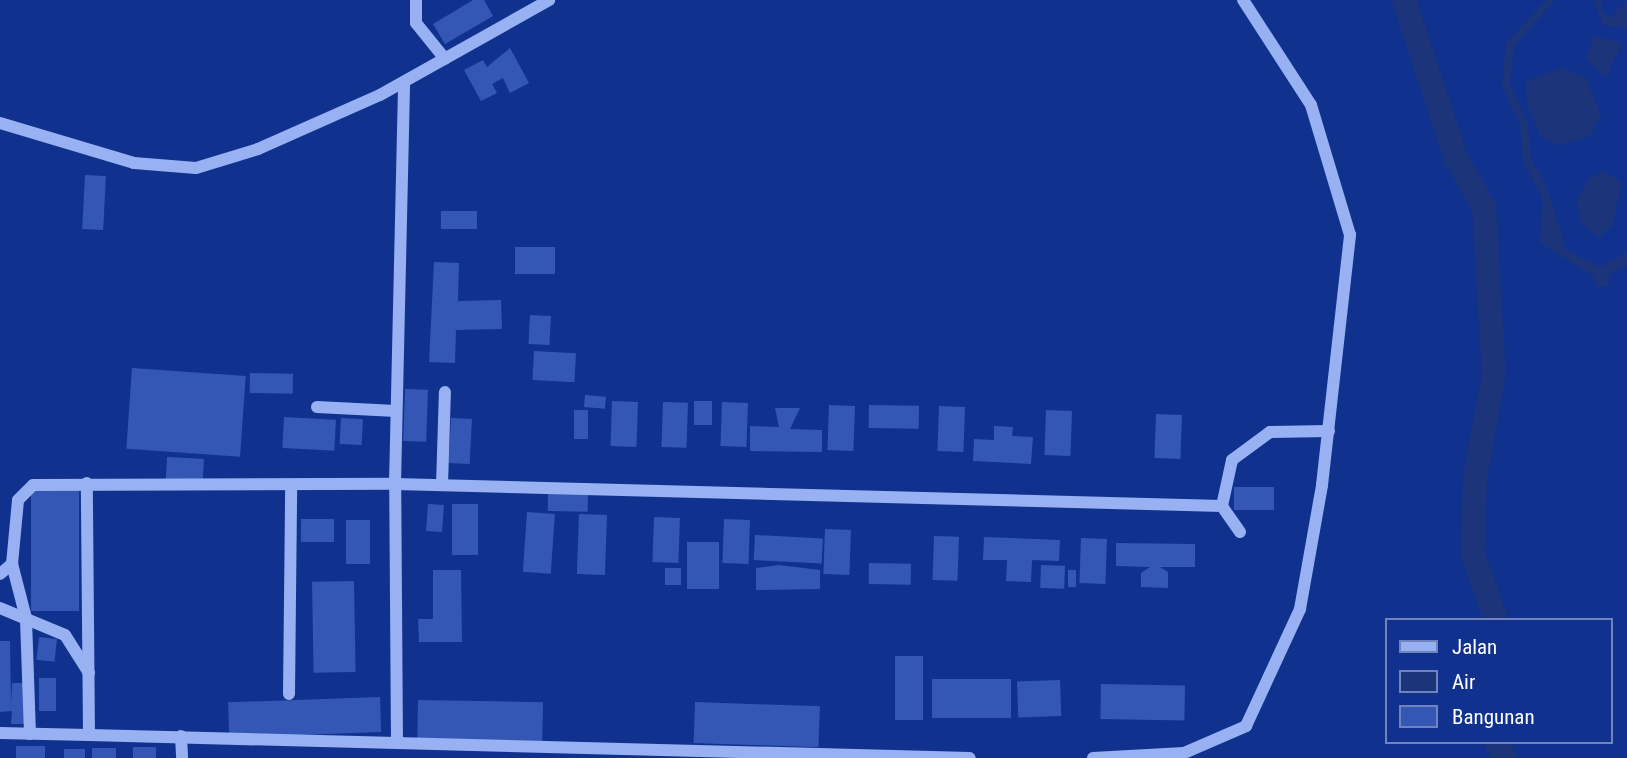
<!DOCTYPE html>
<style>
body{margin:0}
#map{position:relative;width:1627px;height:758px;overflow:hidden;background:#10318d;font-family:"Roboto Condensed",sans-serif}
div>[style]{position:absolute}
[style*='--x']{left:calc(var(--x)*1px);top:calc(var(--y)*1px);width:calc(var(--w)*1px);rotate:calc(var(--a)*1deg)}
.water>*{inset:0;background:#1c347a}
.river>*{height:24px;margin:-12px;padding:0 12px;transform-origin:12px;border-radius:12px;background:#1c347a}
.building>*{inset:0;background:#3457b5;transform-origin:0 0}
.minor>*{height:12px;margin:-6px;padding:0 6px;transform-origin:6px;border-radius:6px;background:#98b1f2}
span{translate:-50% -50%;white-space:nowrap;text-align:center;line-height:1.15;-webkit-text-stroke:6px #10318d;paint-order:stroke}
.legend{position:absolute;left:1385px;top:618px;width:228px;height:126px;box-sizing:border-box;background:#10318d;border:2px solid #7083bb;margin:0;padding:9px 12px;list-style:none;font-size:21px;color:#fff}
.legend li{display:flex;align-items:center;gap:14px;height:35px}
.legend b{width:35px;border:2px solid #7083bb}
</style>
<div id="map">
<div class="water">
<div style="clip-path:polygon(1546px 0,1555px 0,1514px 47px,1510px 84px,1528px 123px,1531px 158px,1548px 190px,1566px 250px,1600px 267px,1627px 253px,1627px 265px,1609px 275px,1608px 286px,1595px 287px,1594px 276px,1540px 243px,1543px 199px,1523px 160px,1520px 125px,1502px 86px,1506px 43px)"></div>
<div style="clip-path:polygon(1593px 0,1601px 0,1601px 11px,1611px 17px,1627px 0,1627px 29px,1603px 25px)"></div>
<div style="clip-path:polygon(1594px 36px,1622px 43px,1606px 78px,1586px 59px)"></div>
<div style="clip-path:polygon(1561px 68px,1585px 77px,1601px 114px,1590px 136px,1559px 145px,1540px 136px,1527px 105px,1526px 81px)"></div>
<div style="clip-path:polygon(1605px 171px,1621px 183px,1613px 224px,1600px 237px,1581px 225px,1577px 199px,1591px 177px)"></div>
</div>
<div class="river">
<div style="--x:1404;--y:0;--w:166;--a:71.8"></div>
<div style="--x:1456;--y:158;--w:56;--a:60.3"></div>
<div style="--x:1484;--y:207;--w:167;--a:86.6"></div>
<div style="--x:1494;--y:374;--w:106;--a:100.4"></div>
<div style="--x:1475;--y:478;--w:76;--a:91.5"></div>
<div style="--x:1473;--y:554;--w:70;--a:70.8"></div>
<div style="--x:1496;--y:742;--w:18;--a:61"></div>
</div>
<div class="building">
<div style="clip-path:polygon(473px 0,484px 0,493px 16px,445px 44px,433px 24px)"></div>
<div style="clip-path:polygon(510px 48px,529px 83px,510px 93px,503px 78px,492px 84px,497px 93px,481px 101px,464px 70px,483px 60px,487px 67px)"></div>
<div style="left:85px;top:175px;width:21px;height:54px;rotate:3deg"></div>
<div style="left:441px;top:211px;width:36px;height:18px"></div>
<div style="left:555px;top:247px;width:27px;height:40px;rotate:90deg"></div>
<div style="clip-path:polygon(434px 262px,459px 263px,458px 301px,501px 300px,502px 329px,456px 330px,455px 363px,429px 362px)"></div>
<div style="left:530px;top:315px;width:21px;height:29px;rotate:3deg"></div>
<div style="left:534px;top:351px;width:42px;height:29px;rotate:3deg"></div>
<div style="left:132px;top:368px;width:114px;height:81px;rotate:4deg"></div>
<div style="left:250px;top:373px;width:43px;height:20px;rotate:1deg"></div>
<div style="left:405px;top:389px;width:23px;height:52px;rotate:2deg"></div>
<div style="left:585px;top:395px;width:21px;height:12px;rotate:5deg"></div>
<div style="left:612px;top:401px;width:26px;height:45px;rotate:2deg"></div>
<div style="left:694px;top:401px;width:18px;height:24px"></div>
<div style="left:663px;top:402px;width:25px;height:45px;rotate:2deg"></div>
<div style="left:722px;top:402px;width:26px;height:44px;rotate:2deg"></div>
<div style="left:829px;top:405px;width:26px;height:45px;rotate:2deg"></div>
<div style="left:869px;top:405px;width:50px;height:23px;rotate:1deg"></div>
<div style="left:939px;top:406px;width:26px;height:45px;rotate:2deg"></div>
<div style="clip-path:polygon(775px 408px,800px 408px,790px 429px,822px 430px,822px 452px,750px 451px,750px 426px,779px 427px)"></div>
<div style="left:574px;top:410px;width:14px;height:29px"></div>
<div style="left:1046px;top:410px;width:26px;height:45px;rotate:2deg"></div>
<div style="left:1156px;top:414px;width:26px;height:44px;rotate:2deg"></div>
<div style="left:284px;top:417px;width:52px;height:31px;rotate:3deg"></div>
<div style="left:341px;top:418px;width:22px;height:26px;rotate:3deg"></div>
<div style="left:451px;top:418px;width:21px;height:45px;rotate:3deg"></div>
<div style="clip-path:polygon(994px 426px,1013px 427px,1012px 436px,1033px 437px,1031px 464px,973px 461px,974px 439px,994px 440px)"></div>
<div style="left:167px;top:457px;width:37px;height:22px;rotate:3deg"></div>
<div style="left:1274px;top:487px;width:23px;height:40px;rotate:90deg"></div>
<div style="left:31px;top:488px;width:48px;height:123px"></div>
<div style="left:548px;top:493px;width:40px;height:18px;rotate:1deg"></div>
<div style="left:428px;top:504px;width:16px;height:27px;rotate:4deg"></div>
<div style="left:452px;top:504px;width:26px;height:51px"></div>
<div style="left:527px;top:512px;width:28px;height:60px;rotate:4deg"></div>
<div style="left:579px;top:514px;width:28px;height:60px;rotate:2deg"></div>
<div style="left:654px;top:517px;width:26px;height:45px;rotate:2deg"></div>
<div style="left:301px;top:519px;width:33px;height:23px"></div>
<div style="left:724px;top:519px;width:26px;height:44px;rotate:2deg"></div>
<div style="left:346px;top:520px;width:24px;height:44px"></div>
<div style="left:825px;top:529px;width:26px;height:45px;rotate:2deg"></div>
<div style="left:755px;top:535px;width:68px;height:25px;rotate:3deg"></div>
<div style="left:934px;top:536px;width:25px;height:44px;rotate:2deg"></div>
<div style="clip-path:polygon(984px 537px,1060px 540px,1059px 561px,1032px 560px,1031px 582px,1006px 581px,1007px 560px,983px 560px)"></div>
<div style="left:1081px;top:538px;width:26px;height:45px;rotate:2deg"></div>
<div style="left:687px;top:542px;width:32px;height:47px"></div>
<div style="clip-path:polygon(1116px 543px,1195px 544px,1195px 567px,1160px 567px,1168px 572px,1168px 588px,1141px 587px,1141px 573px,1150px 567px,1116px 566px)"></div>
<div style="left:869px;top:563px;width:42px;height:21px;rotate:1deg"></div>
<div style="clip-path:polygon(779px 565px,820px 570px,820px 589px,756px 590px,756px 568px)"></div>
<div style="left:1041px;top:565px;width:24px;height:23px;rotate:2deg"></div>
<div style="left:665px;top:568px;width:16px;height:17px"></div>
<div style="clip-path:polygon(433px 570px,461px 570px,462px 642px,419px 642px,418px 619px,433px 619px)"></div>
<div style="left:1068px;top:570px;width:8px;height:17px"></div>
<div style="left:354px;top:581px;width:91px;height:42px;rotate:89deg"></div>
<div style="left:39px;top:637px;width:18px;height:23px;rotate:6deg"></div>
<div style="clip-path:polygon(0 641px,10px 641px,11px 705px,12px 683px,28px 683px,27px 724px,11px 724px,12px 711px,0 712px)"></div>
<div style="left:895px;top:656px;width:28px;height:64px"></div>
<div style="left:39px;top:678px;width:17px;height:33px"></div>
<div style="left:932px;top:679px;width:79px;height:39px"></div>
<div style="left:1060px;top:680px;width:36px;height:43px;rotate:88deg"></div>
<div style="left:1101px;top:684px;width:84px;height:35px;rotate:1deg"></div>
<div style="left:380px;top:697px;width:35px;height:152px;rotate:88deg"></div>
<div style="left:418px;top:700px;width:125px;height:40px;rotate:1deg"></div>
<div style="left:695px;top:702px;width:125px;height:41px;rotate:2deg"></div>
<div style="left:16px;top:746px;width:29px;height:12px"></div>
<div style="left:133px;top:747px;width:23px;height:11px"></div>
<div style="left:116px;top:748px;width:10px;height:24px;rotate:90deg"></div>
<div style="left:64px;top:749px;width:21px;height:9px"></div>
</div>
<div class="minor">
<div style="--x:416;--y:0;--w:23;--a:90"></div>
<div style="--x:416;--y:23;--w:46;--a:51.1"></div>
<div style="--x:0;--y:123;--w:140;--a:16.6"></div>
<div style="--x:134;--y:163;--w:62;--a:4.6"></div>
<div style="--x:196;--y:168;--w:65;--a:-17"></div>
<div style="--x:258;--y:149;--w:133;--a:-23.9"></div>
<div style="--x:380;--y:95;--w:194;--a:-29.3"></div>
<div style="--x:317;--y:407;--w:79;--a:2.9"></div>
<div style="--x:442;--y:485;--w:93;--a:-88.2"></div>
<div style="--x:1240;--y:532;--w:32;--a:-125"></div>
<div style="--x:1222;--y:506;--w:47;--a:-77.7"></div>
<div style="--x:1232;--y:460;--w:47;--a:-36.4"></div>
<div style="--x:1270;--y:432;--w:59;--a:-1"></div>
<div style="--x:0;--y:574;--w:16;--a:-40"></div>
<div style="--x:0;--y:608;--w:70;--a:22.6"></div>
<div style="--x:65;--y:635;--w:45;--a:57.7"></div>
<div style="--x:289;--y:694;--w:208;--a:-89.4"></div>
<div style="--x:0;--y:733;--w:89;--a:1.3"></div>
<div style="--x:89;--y:735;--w:252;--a:-90.5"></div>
<div style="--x:30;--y:734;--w:116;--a:-92"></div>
<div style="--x:26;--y:618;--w:56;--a:-104.5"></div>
<div style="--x:12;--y:564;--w:64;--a:-84.6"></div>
<div style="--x:18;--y:500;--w:21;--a:-45"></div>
<div style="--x:33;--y:485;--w:362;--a:-0.2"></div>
<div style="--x:395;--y:484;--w:402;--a:-88.7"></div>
<div style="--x:89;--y:735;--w:881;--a:1.5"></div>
<div style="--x:181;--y:736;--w:22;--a:87"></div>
<div style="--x:397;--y:743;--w:259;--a:-90.4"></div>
<div style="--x:395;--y:484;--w:827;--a:1.52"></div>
<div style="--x:1093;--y:758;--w:91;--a:-3.1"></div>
<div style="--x:1184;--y:753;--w:68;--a:-23.5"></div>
<div style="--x:1246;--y:726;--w:129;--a:-65.2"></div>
<div style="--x:1300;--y:609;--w:126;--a:-79.9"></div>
<div style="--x:1322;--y:485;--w:252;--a:-83.6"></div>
<div style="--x:1350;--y:235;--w:136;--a:-106.7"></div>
<div style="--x:1311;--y:105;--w:125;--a:-122.9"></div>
</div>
<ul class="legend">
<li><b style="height:9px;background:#98b1f2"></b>Jalan</li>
<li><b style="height:19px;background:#1c347a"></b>Air</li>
<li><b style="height:19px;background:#3457b5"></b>Bangunan</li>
</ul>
</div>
